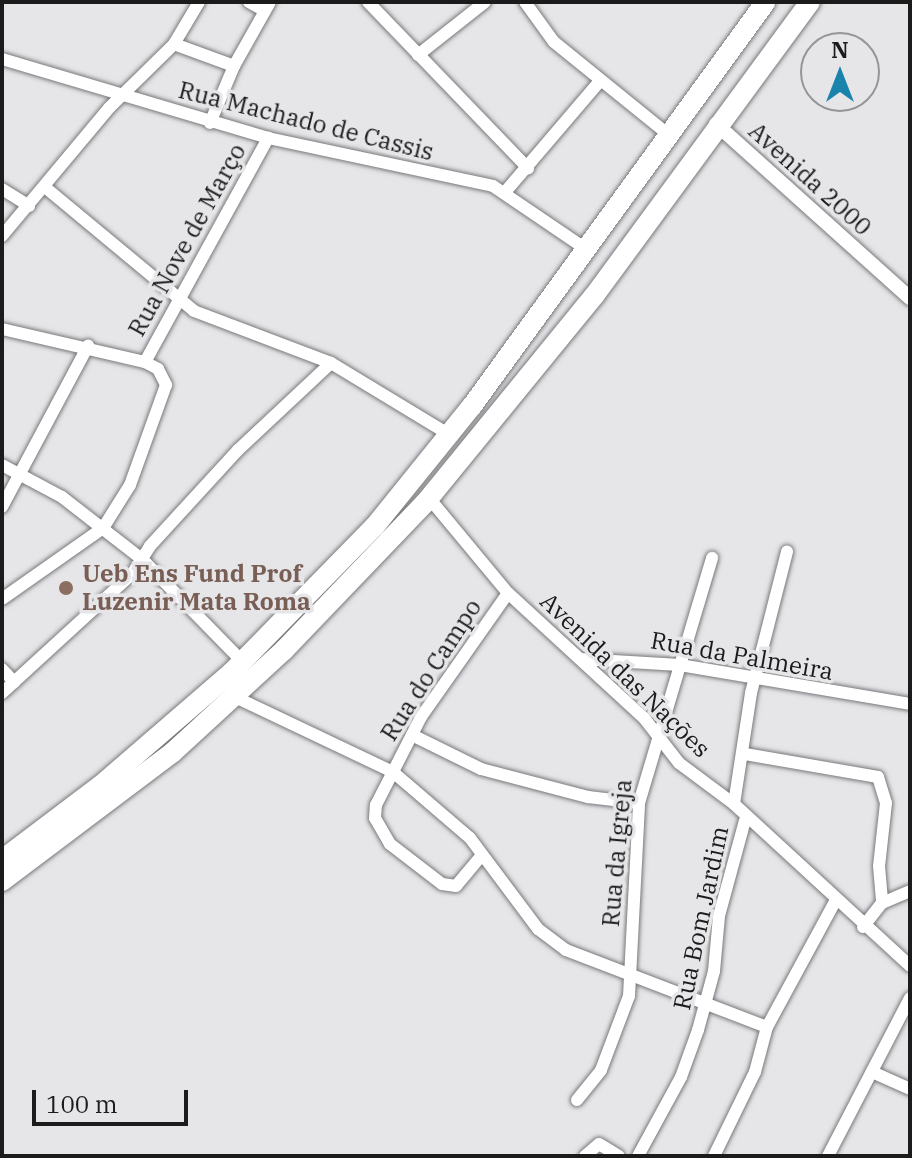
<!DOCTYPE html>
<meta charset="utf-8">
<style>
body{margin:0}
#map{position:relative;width:912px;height:1158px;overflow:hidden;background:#e6e6e9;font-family:"IBM Plex Serif",serif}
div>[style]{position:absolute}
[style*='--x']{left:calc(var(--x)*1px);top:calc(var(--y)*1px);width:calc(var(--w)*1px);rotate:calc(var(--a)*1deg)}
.roads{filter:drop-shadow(0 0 2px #79797c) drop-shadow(0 0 2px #79797c)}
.minor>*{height:12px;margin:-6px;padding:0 6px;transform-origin:6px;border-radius:6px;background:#fff}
.tertiary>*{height:14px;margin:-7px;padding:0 7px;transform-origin:7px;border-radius:7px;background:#fff}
.trunk>*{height:20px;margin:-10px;padding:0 10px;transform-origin:10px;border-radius:10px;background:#fff}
.dots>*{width:22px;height:22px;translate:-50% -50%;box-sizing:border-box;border:4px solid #e6e6e9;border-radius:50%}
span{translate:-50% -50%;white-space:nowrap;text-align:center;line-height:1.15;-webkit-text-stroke:7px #e6e6e9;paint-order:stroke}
.street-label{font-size:24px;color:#1b1b1c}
.education-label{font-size:24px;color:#785e54;font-weight:700}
.left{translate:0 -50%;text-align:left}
.frame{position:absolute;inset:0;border:4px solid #1b1b1c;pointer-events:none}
.north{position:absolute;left:800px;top:32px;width:80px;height:80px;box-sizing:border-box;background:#e6e6e9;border:2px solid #959597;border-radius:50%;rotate:0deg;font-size:22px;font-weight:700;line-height:32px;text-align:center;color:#1b1b1c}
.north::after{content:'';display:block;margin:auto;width:28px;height:36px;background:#1a83ac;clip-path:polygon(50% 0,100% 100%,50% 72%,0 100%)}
.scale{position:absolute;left:32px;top:1090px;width:156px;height:36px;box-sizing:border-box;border:4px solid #1b1b1c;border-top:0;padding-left:10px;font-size:24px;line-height:28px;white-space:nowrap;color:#1b1b1c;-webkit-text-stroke:6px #e6e6e9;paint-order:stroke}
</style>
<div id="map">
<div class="roads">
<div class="minor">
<div style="--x:249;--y:2;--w:18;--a:29"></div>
<div style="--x:368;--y:2;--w:231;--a:46.1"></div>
<div style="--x:525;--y:2;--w:49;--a:54.1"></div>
<div style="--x:554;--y:42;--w:148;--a:39"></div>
<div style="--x:174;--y:44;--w:64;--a:20.1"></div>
<div style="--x:418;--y:55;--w:85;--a:-38.3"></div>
<div style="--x:2;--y:59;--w:277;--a:16.5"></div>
<div style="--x:268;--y:138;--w:230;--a:12"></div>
<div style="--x:493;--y:186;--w:114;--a:34.2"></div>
<div style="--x:210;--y:123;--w:62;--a:-67.2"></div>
<div style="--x:234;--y:66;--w:73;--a:-60.6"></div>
<div style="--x:46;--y:188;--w:192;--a:39.7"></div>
<div style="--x:194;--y:311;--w:147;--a:20.8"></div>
<div style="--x:331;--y:363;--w:139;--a:31.2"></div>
<div style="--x:2;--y:189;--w:32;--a:32"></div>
<div style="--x:506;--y:191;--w:143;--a:-49.5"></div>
<div style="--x:2;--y:236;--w:168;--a:-50.1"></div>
<div style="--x:110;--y:107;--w:90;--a:-44.5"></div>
<div style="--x:174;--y:44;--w:49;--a:-59.2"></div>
<div style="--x:2;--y:329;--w:147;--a:13"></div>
<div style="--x:145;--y:362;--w:15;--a:28"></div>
<div style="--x:158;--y:369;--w:18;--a:63"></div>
<div style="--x:166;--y:385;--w:106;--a:109.8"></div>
<div style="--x:130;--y:485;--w:51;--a:122.1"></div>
<div style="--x:103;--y:528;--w:123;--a:144.9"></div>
<div style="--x:145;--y:362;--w:256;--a:-61.2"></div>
<div style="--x:2;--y:465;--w:68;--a:28.1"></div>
<div style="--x:62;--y:497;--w:103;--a:37.9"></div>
<div style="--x:143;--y:560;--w:143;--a:45.6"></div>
<div style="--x:429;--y:498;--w:124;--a:50.3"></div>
<div style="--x:508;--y:593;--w:185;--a:42.6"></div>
<div style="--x:644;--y:718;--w:57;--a:52.1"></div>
<div style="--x:679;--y:763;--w:69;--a:36.7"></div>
<div style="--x:734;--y:804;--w:239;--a:42.6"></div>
<div style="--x:2;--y:507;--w:183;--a:-61.9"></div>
<div style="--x:580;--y:659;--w:100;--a:3.4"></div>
<div style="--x:680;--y:665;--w:233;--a:9.6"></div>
<div style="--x:2;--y:669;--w:18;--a:47"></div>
<div style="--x:2;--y:693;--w:176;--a:-42.5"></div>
<div style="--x:132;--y:574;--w:33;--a:-57"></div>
<div style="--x:150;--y:546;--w:130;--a:-47.5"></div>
<div style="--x:238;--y:450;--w:127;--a:-43.1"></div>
<div style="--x:235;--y:697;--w:175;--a:25.4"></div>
<div style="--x:393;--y:772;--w:101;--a:40.6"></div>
<div style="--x:470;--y:838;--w:114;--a:53.2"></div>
<div style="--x:538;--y:929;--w:35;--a:37"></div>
<div style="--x:566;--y:950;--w:215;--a:21"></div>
<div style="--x:412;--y:735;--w:77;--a:26.2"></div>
<div style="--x:481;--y:769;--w:111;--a:14.7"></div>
<div style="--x:588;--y:797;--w:51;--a:6.7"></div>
<div style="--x:745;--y:754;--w:135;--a:9.8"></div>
<div style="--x:878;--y:777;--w:27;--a:73"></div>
<div style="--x:886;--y:803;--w:63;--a:96.3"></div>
<div style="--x:879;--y:866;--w:37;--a:85"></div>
<div style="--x:734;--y:804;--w:112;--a:-81.3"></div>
<div style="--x:751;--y:693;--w:146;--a:-75.7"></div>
<div style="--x:482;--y:855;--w:40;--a:130"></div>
<div style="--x:456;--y:886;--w:14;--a:-172"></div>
<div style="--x:442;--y:884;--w:66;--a:-142.4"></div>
<div style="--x:390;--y:844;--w:30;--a:-120"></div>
<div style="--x:375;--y:818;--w:13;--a:-86"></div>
<div style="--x:376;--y:805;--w:99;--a:-62.9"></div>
<div style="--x:421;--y:717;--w:151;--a:-54.9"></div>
<div style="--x:863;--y:927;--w:31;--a:-52"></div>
<div style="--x:882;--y:903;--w:30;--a:-23"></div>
<div style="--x:872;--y:1072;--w:42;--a:24.1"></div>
<div style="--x:577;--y:1100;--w:38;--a:-51"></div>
<div style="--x:601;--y:1070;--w:79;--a:-69.3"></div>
<div style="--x:629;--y:996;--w:193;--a:-87"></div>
<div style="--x:639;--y:803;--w:256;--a:-73.4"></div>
<div style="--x:585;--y:1156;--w:18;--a:-41"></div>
<div style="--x:599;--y:1144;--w:23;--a:31"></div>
<div style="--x:638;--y:1156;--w:90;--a:-61.4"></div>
<div style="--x:681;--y:1077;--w:50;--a:-70.1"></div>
<div style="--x:698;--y:1030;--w:61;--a:-74.8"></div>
<div style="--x:714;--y:971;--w:55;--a:-84.8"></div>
<div style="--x:719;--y:916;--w:99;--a:-74.8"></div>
<div style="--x:714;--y:1156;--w:93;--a:-64"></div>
<div style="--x:755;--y:1072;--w:47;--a:-75.1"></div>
<div style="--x:767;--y:1027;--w:142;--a:-61.5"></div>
<div style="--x:828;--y:1156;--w:178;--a:-62.6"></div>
</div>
<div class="tertiary">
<div style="--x:716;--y:124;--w:261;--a:41.9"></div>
</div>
<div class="trunk">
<div style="--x:2;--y:860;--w:123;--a:-37.1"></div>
<div style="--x:100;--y:786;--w:174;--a:-40.8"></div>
<div style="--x:232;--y:672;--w:204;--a:-45.6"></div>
<div style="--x:375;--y:526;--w:154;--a:-51.1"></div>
<div style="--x:472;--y:406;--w:499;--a:-54"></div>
<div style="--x:2;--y:881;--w:214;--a:-37"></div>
<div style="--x:173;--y:752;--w:151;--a:-42.6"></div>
<div style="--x:284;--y:650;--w:204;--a:-46.2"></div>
<div style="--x:425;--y:503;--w:267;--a:-50.8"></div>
<div style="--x:594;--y:296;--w:365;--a:-53.7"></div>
</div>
</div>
<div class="dots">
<div style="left:66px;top:588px;background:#8d6e63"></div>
</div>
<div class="street-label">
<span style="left:306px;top:121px;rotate:14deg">Rua Machado de Cassis</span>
<span style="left:810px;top:179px;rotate:42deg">Avenida 2000</span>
<span style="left:187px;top:240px;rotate:-61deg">Rua Nove de Março</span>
<span style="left:742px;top:656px;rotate:10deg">Rua da Palmeira</span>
<span style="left:431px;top:670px;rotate:-57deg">Rua do Campo</span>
<span style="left:625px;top:675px;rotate:44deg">Avenida das Nações</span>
<span style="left:617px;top:853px;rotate:-85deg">Rua da Igreja</span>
<span style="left:701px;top:918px;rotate:-78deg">Rua Bom Jardim</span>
</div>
<div class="education-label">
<span class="left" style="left:82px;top:588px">Ueb Ens Fund Prof<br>Luzenir Mata Roma</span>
</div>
<div class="frame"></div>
<div class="north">N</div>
<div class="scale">100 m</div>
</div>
